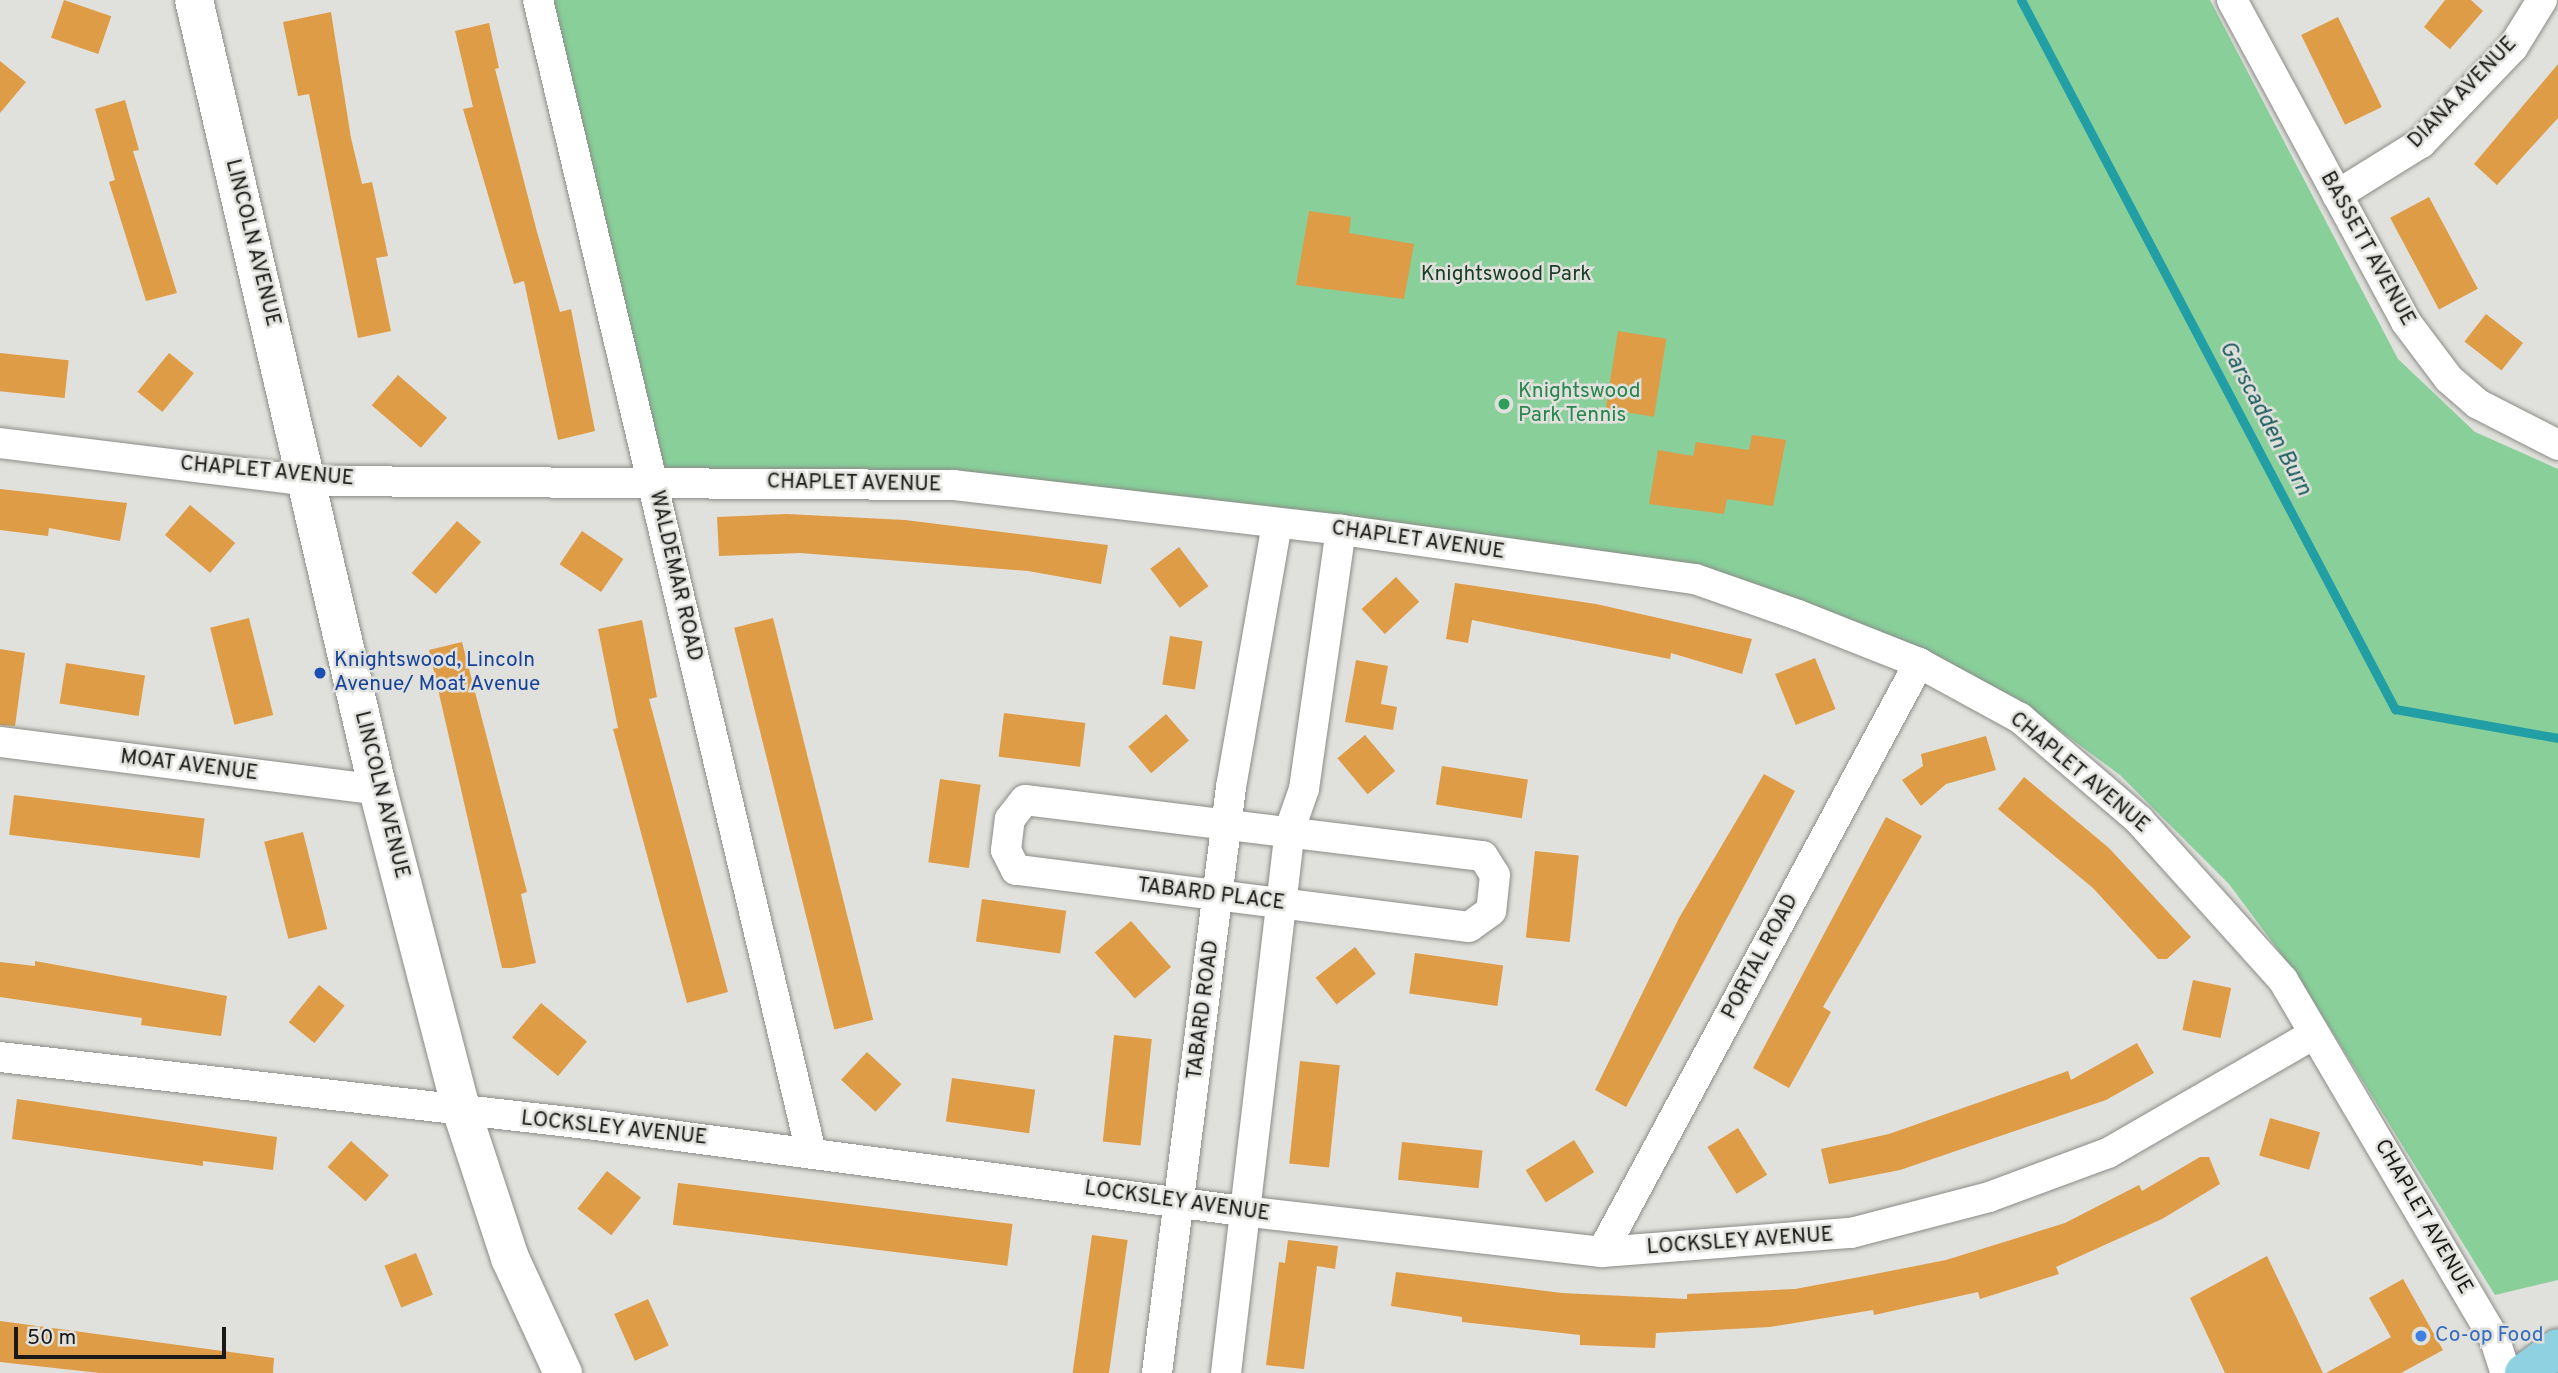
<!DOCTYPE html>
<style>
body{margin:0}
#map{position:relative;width:2558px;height:1373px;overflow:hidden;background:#e0e0dc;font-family:Overpass,sans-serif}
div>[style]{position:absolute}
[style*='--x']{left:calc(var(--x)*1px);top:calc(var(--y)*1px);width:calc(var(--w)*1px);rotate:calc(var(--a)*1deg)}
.green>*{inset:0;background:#88cf9a}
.stream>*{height:9px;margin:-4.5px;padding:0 4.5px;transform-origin:4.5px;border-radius:4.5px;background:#219fa4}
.building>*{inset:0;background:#de9c46;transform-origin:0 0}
.roads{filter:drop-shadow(0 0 2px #8b8b87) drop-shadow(0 0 2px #8b8b87)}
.street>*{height:30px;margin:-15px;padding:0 15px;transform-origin:15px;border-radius:15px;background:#fff}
.secondary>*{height:38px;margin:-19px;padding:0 19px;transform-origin:19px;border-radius:19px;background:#fff}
.primary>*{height:38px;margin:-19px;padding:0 19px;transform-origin:19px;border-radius:19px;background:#90d1e1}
.dots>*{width:19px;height:19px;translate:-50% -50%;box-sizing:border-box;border:4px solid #e0e0dc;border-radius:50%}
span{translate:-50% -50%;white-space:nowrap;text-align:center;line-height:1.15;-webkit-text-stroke:5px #e0e0dc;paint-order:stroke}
.street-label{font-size:21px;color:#1a1918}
.park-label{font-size:21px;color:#193e24}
.leisure-label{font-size:21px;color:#27864d}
.left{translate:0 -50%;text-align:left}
.transit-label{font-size:21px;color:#164399}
.shop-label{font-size:21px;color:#366cbe}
.water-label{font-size:23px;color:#1b5c5e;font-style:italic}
.scale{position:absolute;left:14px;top:1327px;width:212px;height:32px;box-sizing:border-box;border:4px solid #1a1918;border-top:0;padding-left:9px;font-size:21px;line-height:24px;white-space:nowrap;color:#1a1918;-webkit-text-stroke:5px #e0e0dc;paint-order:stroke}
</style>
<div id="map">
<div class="green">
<div style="clip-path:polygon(538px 0,2210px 0,2398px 359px,2475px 432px,2558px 469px,2558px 1280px,2495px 1295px,2299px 978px,2229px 884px,2120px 775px,2017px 699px,1695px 579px,954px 485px,653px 484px)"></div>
</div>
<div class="stream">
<div style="--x:2021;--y:0;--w:802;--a:62.19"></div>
<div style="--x:2395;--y:709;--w:166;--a:10.1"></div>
</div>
<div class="building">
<div style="left:64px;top:0;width:50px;height:40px;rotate:19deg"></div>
<div style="clip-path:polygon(2445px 0,2471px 0,2483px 11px,2450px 49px,2424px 27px)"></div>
<div style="clip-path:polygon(331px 12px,351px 138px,362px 184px,372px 182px,388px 256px,376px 258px,391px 331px,358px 338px,309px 94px,298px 96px,283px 22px)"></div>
<div style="left:2338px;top:17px;width:100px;height:41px;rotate:64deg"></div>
<div style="clip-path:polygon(489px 23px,499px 68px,495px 69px,537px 232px,560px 312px,571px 309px,595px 431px,558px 440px,524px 281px,514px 284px,463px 109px,473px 107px,455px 31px)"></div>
<div style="clip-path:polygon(0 61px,26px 82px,0 113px)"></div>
<div style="clip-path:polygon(2558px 64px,2558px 118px,2497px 185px,2474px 164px)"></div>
<div style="clip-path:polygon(125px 100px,139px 150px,133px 151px,177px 293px,146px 301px,109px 182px,115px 180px,95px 109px)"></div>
<div style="left:2429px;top:197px;width:104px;height:44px;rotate:62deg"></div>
<div style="clip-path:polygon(1309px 211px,1351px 217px,1349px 233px,1414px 244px,1404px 299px,1296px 285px)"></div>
<div style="left:2486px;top:314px;width:47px;height:35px;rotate:38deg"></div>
<div style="left:1618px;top:331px;width:49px;height:79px;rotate:9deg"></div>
<div style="left:0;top:353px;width:69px;height:38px;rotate:6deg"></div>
<div style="left:169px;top:353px;width:32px;height:50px;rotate:39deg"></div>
<div style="left:398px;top:375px;width:65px;height:40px;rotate:41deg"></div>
<div style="clip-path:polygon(1752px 435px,1786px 440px,1773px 506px,1727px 499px,1724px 514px,1649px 504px,1658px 450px,1693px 456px,1696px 442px,1749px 450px)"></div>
<div style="clip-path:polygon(0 489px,127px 503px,120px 541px,49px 528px,48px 536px,0 530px)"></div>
<div style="left:190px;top:505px;width:59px;height:39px;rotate:40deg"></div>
<div style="clip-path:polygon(787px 514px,905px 520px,1108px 545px,1101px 584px,1028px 571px,800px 553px,719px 556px,717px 517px)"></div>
<div style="left:457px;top:521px;width:32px;height:69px;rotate:41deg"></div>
<div style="left:582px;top:531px;width:50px;height:40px;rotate:34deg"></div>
<div style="left:1179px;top:547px;width:49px;height:36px;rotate:53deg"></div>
<div style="left:1396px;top:577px;width:34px;height:47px;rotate:47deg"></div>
<div style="clip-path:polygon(1455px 583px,1596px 604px,1752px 639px,1742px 674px,1671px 653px,1670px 659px,1472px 620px,1468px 643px,1446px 639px)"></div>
<div style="left:249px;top:618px;width:100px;height:40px;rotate:76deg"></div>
<div style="left:773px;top:618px;width:414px;height:40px;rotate:76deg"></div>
<div style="clip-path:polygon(642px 620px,657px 697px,649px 699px,728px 992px,687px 1003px,613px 729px,618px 728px,598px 629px)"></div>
<div style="left:1170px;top:636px;width:33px;height:49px;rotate:9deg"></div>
<div style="clip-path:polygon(462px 642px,527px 892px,521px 894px,536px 963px,512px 968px,502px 968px,429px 650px)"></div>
<div style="clip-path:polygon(0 649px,25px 653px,15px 726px,0 725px)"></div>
<div style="left:1815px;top:658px;width:55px;height:43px;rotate:68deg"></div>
<div style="clip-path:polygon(1356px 660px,1388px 666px,1381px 704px,1397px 707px,1393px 730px,1345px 722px)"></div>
<div style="left:66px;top:663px;width:80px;height:41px;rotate:9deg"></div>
<div style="left:1004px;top:713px;width:82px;height:44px;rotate:7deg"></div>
<div style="left:1166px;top:714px;width:35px;height:50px;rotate:49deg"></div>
<div style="left:1365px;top:735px;width:47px;height:36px;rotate:50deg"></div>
<div style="clip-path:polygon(1986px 736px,1996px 770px,1946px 784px,1921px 806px,1902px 780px,1923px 766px,1921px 754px)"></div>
<div style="left:1442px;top:766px;width:87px;height:39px;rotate:9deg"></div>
<div style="clip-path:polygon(1764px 774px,1795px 791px,1626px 1107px,1595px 1090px,1679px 918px)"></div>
<div style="clip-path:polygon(2024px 777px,2109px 848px,2191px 937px,2167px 959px,2158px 959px,2093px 888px,1998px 809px)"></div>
<div style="left:940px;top:779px;width:41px;height:84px;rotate:8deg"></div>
<div style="left:14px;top:795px;width:192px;height:40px;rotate:7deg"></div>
<div style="clip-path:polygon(1886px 817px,1922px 836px,1823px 1007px,1831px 1012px,1789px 1088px,1753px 1068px)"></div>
<div style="left:303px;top:832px;width:100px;height:40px;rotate:76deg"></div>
<div style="left:1535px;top:851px;width:44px;height:87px;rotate:6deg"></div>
<div style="left:982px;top:899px;width:85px;height:43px;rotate:8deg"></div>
<div style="left:1131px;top:921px;width:61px;height:48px;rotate:49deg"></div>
<div style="left:1355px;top:947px;width:34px;height:50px;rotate:52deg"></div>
<div style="left:1415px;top:953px;width:89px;height:41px;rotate:8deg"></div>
<div style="clip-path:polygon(35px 961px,227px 996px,221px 1036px,141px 1025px,142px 1018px,0 997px,0 962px,35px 966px)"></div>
<div style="left:2193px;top:980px;width:39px;height:51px;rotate:12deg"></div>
<div style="left:319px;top:985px;width:33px;height:48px;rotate:39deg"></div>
<div style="left:541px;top:1003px;width:60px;height:45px;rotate:40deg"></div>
<div style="left:1114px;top:1035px;width:38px;height:107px;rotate:6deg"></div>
<div style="clip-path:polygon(2137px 1043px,2154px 1073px,2106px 1100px,1900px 1170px,1829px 1184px,1821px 1149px,1889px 1134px,2068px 1071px,2071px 1080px)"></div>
<div style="left:867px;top:1052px;width:47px;height:38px;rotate:43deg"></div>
<div style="left:1300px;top:1061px;width:40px;height:103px;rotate:6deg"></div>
<div style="left:952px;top:1078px;width:84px;height:44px;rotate:8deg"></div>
<div style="clip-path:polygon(17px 1099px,277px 1137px,273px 1170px,203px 1161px,203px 1166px,12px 1139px)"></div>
<div style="left:2270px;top:1118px;width:52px;height:39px;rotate:16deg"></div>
<div style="left:1738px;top:1128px;width:55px;height:36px;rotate:58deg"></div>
<div style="left:1574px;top:1140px;width:38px;height:57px;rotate:58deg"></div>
<div style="left:351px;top:1141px;width:51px;height:35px;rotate:42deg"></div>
<div style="left:1402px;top:1142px;width:81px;height:38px;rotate:6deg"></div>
<div style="clip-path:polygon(2200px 1157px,2209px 1157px,2220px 1184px,2162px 1219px,2056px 1267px,2059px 1274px,1980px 1299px,1978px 1292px,1874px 1315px,1873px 1310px,1770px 1327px,1656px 1333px,1655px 1348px,1580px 1345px,1580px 1335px,1462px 1322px,1462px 1317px,1391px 1306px,1396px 1272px,1562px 1293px,1687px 1299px,1687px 1294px,1795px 1289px,1865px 1276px,1946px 1260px,2065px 1223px,2139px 1185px,2142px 1191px)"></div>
<div style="left:607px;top:1171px;width:43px;height:48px;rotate:38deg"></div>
<div style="left:678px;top:1183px;width:337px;height:42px;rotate:7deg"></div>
<div style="left:1092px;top:1235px;width:36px;height:139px;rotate:8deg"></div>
<div style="clip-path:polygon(1288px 1240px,1338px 1246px,1335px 1269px,1317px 1266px,1304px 1369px,1266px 1365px,1279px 1262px,1285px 1263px)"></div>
<div style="left:416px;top:1253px;width:45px;height:34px;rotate:68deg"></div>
<div style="clip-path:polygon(2267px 1256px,2323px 1373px,2225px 1373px,2190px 1298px)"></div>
<div style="clip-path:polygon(2403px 1279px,2443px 1350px,2401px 1373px,2326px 1373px,2391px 1337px,2369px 1298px)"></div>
<div style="left:648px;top:1299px;width:51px;height:37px;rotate:66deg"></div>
<div style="clip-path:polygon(0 1321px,274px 1358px,273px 1373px,100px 1373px,0 1362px)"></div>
</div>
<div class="roads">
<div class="street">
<div style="--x:538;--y:0;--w:1184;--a:76.67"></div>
<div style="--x:2232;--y:0;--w:366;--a:61.6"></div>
<div style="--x:2406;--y:322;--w:71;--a:53"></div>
<div style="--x:2449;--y:379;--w:38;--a:41"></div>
<div style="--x:2478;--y:404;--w:90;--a:27.1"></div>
<div style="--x:2337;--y:195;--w:99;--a:-31.8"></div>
<div style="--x:2421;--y:143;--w:133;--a:-46.2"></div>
<div style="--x:2513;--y:47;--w:55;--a:-58.3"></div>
<div style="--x:0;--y:443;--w:312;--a:7"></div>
<div style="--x:310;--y:481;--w:644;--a:0.36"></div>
<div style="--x:954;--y:485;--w:390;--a:6.6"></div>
<div style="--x:1341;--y:530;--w:357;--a:7.9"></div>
<div style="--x:1695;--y:579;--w:109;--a:19.3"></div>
<div style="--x:1798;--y:615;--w:130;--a:21.6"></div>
<div style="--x:1919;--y:663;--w:115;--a:28.6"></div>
<div style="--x:2020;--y:718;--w:157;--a:40.6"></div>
<div style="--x:2139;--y:820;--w:215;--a:48"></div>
<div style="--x:2283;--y:980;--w:418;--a:59.5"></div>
<div style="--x:2495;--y:1340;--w:35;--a:72"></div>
<div style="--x:0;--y:742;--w:381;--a:7.2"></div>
<div style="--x:1025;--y:800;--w:461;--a:7"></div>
<div style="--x:1483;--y:856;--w:22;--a:58"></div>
<div style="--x:1495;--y:875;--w:36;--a:96"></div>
<div style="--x:1491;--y:911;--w:27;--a:144"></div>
<div style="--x:1469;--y:927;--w:457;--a:-172.8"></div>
<div style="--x:1016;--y:870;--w:22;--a:-117"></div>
<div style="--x:1006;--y:850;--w:31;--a:-83"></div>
<div style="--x:1010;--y:819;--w:24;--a:-52"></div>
<div style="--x:0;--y:1057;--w:599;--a:6.52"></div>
<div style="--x:595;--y:1125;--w:653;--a:7.57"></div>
<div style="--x:1242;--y:1211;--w:362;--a:6.5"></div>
<div style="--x:1602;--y:1252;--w:250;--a:-4.4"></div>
<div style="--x:1851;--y:1233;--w:143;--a:-14.6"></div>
<div style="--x:1989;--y:1197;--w:127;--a:-20.3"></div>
<div style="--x:2108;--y:1153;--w:238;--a:-30"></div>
<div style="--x:1602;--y:1252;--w:669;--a:-61.71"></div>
<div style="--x:1157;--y:1373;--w:591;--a:-82.8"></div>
<div style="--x:1231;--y:787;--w:267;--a:-80.1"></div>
<div style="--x:1226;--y:1373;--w:548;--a:-83.29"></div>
<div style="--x:1290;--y:829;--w:42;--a:-70.7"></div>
<div style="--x:1304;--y:789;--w:262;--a:-81.9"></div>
</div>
<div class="secondary">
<div style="--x:194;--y:0;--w:811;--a:76.89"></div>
<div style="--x:378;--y:790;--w:333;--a:75.4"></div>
<div style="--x:462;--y:1112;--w:154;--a:71.8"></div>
<div style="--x:510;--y:1258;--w:127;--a:65.3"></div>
</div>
<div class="primary">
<div style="--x:2524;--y:1373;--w:42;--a:-36.3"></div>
</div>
</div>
<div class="dots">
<div style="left:1504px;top:404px;background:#2e9e5b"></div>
<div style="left:320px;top:673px;background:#1a4fb4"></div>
<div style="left:2421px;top:1336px;background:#3f7fe0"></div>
</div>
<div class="street-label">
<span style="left:2463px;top:93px;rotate:-46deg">DIANA AVENUE</span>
<span style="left:252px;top:243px;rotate:76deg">LINCOLN AVENUE</span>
<span style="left:2367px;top:249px;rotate:61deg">BASSETT AVENUE</span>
<span style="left:267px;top:472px;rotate:5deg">CHAPLET AVENUE</span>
<span style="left:854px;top:484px;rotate:1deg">CHAPLET AVENUE</span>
<span style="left:1418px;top:541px;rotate:8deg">CHAPLET AVENUE</span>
<span style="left:675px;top:576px;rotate:77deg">WALDEMAR ROAD</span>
<span style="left:189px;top:766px;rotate:7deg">MOAT AVENUE</span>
<span style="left:2079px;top:773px;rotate:40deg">CHAPLET AVENUE</span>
<span style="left:381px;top:795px;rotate:76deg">LINCOLN AVENUE</span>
<span style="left:1211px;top:895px;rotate:7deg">TABARD PLACE</span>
<span style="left:1761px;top:957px;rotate:-62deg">PORTAL ROAD</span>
<span style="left:1204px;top:1010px;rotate:-83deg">TABARD ROAD</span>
<span style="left:614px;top:1129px;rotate:6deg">LOCKSLEY AVENUE</span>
<span style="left:1177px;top:1202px;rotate:8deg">LOCKSLEY AVENUE</span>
<span style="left:2423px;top:1217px;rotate:60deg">CHAPLET AVENUE</span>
<span style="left:1740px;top:1242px;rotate:-4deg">LOCKSLEY AVENUE</span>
</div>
<div class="park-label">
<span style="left:1506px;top:275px">Knightswood Park</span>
</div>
<div class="leisure-label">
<span class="left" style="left:1518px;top:404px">Knightswood<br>Park Tennis</span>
</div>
<div class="transit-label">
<span class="left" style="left:334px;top:673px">Knightswood, Lincoln<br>Avenue/ Moat Avenue</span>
</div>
<div class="shop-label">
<span class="left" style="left:2435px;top:1336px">Co-op Food</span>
</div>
<div class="water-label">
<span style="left:2264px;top:419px;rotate:62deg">Garscadden Burn</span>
</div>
<div class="scale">50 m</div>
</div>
